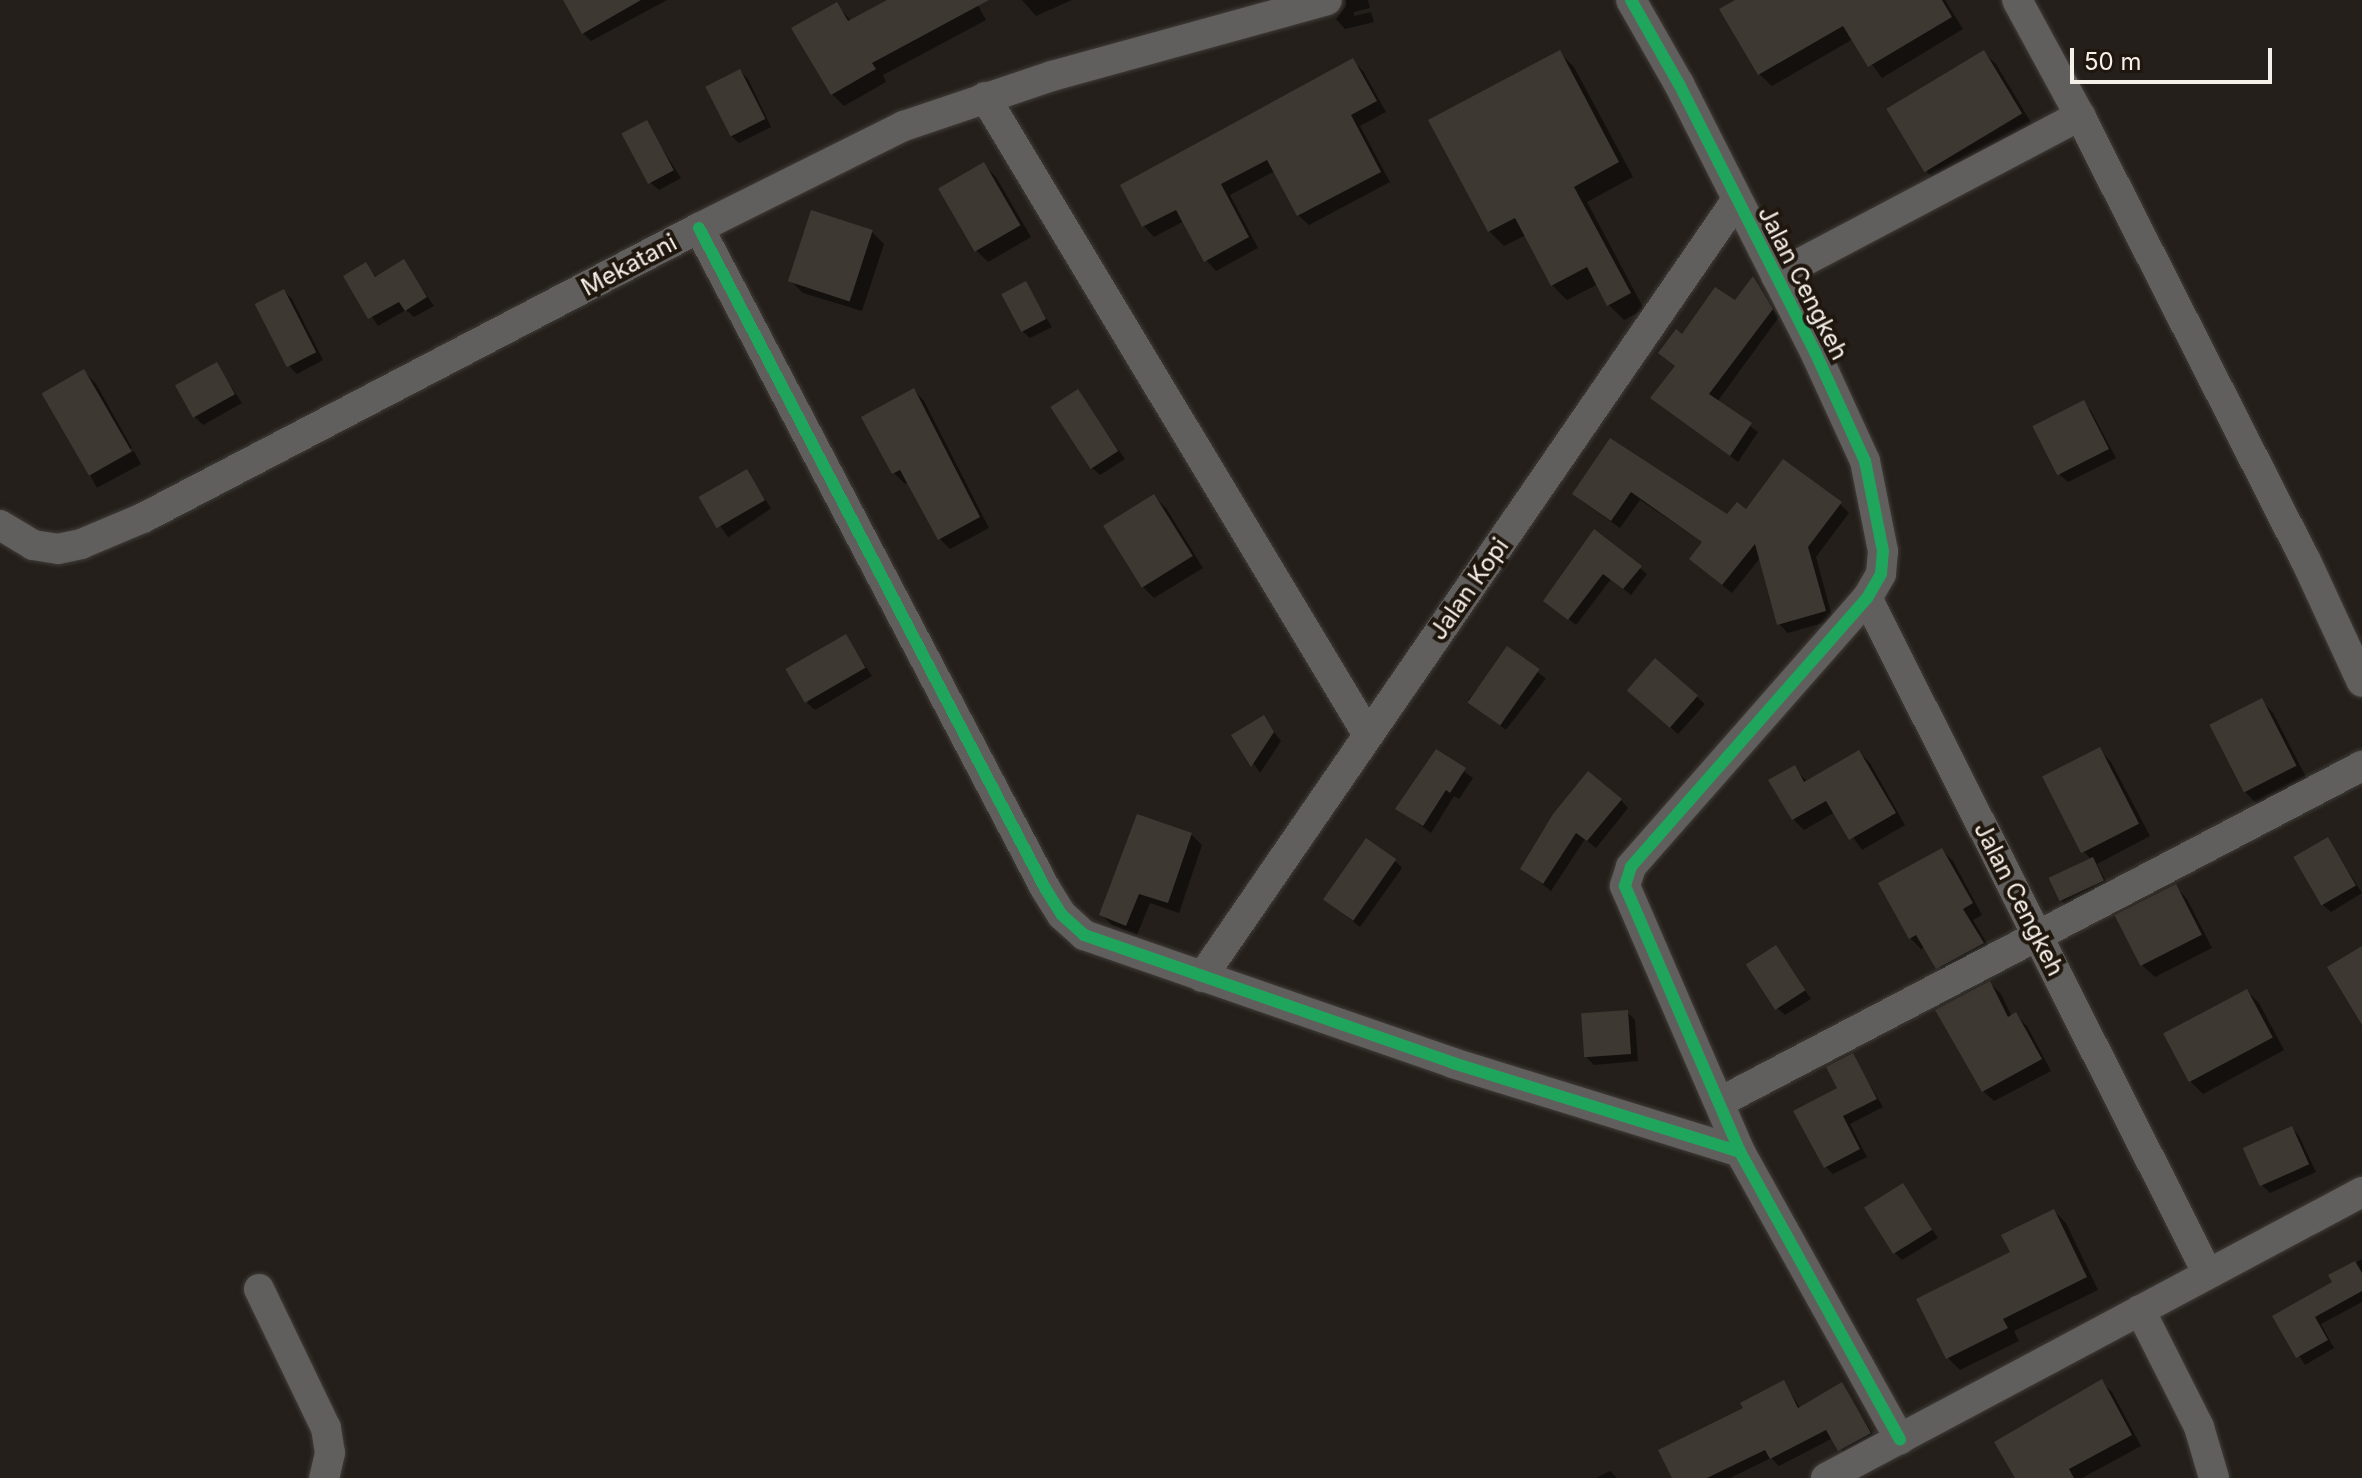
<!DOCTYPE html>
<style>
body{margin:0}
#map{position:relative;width:2362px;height:1478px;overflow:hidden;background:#241f1a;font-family:Inter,sans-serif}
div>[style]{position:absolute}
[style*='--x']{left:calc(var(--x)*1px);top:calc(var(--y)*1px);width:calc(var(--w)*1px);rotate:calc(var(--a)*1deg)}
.shadow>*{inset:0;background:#0007;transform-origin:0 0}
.building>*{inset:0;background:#3d3832;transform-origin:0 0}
.roads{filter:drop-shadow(0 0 2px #413c38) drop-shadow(0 0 2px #413c38)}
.minor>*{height:30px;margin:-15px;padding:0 15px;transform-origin:15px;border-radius:15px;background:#615e5e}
.cycleway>*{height:12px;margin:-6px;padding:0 6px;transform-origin:6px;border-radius:6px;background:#20a55d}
span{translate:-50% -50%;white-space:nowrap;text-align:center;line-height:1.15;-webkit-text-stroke:8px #1f170d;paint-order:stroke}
.street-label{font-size:24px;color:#f6f0ea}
.scale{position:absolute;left:2070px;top:48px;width:202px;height:36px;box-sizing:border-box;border:4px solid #f6f0ea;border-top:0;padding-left:10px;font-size:24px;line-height:28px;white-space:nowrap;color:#f6f0ea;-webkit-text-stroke:6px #1f170d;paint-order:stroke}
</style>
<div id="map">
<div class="shadow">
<div style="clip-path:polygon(581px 0,667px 0,591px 41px,583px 33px)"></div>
<div style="clip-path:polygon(891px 0,975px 0,986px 20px,883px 75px,886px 82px,844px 106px,832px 94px,837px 5px,851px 21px)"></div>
<div style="clip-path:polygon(1022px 0,1072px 0,1036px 16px)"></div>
<div style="clip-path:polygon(1346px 0,1368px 0,1370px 8px,1354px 12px,1354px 16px,1371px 12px,1374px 22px,1345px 29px,1336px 19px,1346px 6px)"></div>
<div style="clip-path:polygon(1739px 0,1945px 0,1963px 29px,1882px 78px,1853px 39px,1772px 86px,1759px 74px)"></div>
<div style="clip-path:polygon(1559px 52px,1574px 67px,1633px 177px,1587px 202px,1644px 309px,1624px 320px,1609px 305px,1598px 284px,1567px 300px,1552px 285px,1526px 235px,1504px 246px,1489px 231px)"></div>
<div style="clip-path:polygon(1983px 52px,1996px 64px,2033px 126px,1939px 184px,1927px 172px)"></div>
<div style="clip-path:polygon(1353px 61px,1363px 71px,1386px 112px,1360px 126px,1390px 182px,1309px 225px,1298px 215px,1275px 171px,1230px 195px,1258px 248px,1216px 271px,1206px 260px,1184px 221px,1154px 237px,1144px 226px,1123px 186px)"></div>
<div style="clip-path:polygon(740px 71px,748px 79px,771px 127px,739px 143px,731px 136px)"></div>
<div style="clip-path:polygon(646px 123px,681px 178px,659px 190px,651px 183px)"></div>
<div style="clip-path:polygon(984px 165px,996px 177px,1031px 237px,988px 262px,976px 250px)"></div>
<div style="clip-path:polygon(872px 232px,884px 244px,862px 311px,803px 293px,790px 280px)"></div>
<div style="clip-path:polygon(404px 262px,434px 306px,414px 317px,406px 310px,378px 326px,346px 277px,366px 265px,377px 278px)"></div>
<div style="clip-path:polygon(1753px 279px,1779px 317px,1717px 402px,1758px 432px,1738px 462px,1653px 398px,1677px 367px,1683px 337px,1735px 303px)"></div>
<div style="clip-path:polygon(1025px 284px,1052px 327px,1030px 338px,1022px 331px)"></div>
<div style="clip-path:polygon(284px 291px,292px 299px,323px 360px,297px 374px,289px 366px)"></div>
<div style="clip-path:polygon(216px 364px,242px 403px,203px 425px,195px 417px)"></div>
<div style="clip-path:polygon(84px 371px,96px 384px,132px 448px,90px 475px,43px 394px)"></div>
<div style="clip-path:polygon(914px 390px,924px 401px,989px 528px,950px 549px,940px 539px,908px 482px,905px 484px,894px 473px,864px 417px)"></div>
<div style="clip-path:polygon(1077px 391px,1125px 459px,1100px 475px,1092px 468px)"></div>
<div style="clip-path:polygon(2084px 403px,2091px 411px,2116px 458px,2068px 482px,2060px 475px)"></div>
<div style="clip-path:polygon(1611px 441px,1728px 517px,1746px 511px,1840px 504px,1849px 513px,1816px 557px,1833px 620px,1788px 633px,1779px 624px,1761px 557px,1732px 593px,1700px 567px,1704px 543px,1640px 500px,1620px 528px,1583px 502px,1574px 493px)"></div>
<div style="left:134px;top:451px;width:15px;height:50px;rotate:62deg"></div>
<div style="left:746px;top:471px;width:45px;height:52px;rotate:56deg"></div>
<div style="clip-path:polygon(1153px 496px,1166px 508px,1203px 568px,1154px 598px,1142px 586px)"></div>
<div style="clip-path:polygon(1594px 531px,1647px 574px,1631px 595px,1611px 579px,1576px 625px,1553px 607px)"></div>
<div style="clip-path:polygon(846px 637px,872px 676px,815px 710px,807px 703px)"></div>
<div style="left:1508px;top:649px;width:48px;height:65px;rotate:38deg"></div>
<div style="clip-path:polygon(1656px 661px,1705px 704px,1678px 734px,1637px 698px)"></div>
<div style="clip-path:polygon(2261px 700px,2273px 713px,2307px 779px,2257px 804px,2245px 792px,2212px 726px)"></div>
<div style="clip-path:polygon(1263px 718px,1281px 741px,1260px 773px,1234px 735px)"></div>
<div style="clip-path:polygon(2099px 749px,2111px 762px,2150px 836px,2097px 864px,2110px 889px,2068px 908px,2061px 900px,2092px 860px,2084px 852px)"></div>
<div style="clip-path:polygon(1437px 751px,1473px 778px,1459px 799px,1454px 796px,1431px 833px,1398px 809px)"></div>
<div style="clip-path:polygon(1859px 752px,1870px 763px,1905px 825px,1862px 850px,1835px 812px,1804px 830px,1793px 819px,1794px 767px,1807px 782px)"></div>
<div style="clip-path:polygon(1621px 800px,1628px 808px,1596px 848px,1585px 839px,1551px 891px,1522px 869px)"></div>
<div style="clip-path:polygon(1191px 834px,1202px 845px,1179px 913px,1150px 903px,1137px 935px,1112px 925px,1101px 914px)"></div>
<div style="clip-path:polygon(2328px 839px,2362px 893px,2331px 912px,2323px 905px)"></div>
<div style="clip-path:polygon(1942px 850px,1953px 861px,1982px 915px,1973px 920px,1994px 955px,1949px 979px,1925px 947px,1921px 949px,1910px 938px)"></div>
<div style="clip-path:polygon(1395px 861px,1402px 868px,1360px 927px,1325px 899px)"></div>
<div style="clip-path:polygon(2175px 886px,2187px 899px,2212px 948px,2155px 977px,2142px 965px)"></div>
<div style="clip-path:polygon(1775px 947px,1811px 999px,1785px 1015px,1777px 1008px)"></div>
<div style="clip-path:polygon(1990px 983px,2001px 994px,2012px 1017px,2016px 1015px,2027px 1026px,2051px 1071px,1994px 1101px,1983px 1091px)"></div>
<div style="clip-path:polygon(2247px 991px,2259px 1003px,2284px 1050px,2203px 1094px,2191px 1082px,2166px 1034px)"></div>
<div style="clip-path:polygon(1627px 1012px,1635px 1020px,1638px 1061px,1594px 1065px,1586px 1057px)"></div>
<div style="clip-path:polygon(1852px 1055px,1883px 1107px,1850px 1124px,1867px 1157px,1833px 1174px,1825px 1166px,1839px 1089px)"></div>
<div style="clip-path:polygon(2292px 1128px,2299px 1136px,2316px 1172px,2270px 1193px,2262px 1185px)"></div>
<div style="clip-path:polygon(1902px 1186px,1938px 1238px,1902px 1260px,1894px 1252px)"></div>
<div style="clip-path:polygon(2054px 1211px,2066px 1223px,2098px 1290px,2014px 1331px,2019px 1341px,1960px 1370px,1948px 1358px,2012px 1252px)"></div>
<div style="clip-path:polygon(2362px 1259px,2362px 1302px,2321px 1324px,2334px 1348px,2305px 1365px,2275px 1317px,2334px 1283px,2331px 1276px)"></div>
<div style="clip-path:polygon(2101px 1382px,2112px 1392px,2141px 1446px,2082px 1478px,2017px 1478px)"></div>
<div style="clip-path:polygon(1784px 1383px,1801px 1409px,1841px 1385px,1878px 1442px,1847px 1458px,1833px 1438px,1779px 1466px,1771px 1458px,1730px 1478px,1674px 1478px,1746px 1409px)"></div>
<div style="clip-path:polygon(1610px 1471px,1617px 1478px,1596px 1478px)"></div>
</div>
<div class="building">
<div style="clip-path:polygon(563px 0,641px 0,582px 34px)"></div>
<div style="clip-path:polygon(887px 0,989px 0,872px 63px,876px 69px,831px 95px,791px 28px,837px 2px,848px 21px)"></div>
<div style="clip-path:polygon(1735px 0,1942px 0,1952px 17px,1868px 67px,1843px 26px,1758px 75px,1719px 9px)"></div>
<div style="clip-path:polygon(1560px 50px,1619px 162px,1574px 187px,1631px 293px,1607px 306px,1587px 267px,1551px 286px,1515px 218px,1488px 232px,1428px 120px)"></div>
<div style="left:1984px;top:50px;width:74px;height:114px;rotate:59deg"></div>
<div style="clip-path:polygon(1353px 58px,1377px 101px,1351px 115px,1381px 172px,1297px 216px,1267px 160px,1221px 184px,1249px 237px,1204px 262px,1176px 210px,1142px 227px,1120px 185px)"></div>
<div style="left:740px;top:69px;width:56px;height:39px;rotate:63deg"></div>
<div style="left:647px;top:120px;width:57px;height:29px;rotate:62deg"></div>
<div style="left:984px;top:162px;width:73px;height:53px;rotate:60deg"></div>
<div style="left:811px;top:210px;width:65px;height:75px;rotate:18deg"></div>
<div style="clip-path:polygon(404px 259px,427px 297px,405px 311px,399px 302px,368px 319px,343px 276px,366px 262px,375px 277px)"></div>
<div style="clip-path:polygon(1753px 276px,1773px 309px,1709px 394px,1752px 423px,1730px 456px,1650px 398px,1675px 366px,1658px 353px,1676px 329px,1682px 334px,1715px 287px,1735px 300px)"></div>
<div style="left:1026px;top:281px;width:43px;height:28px;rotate:62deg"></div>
<div style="left:284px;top:289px;width:71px;height:33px;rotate:63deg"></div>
<div style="left:217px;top:362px;width:37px;height:48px;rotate:61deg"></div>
<div style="left:84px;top:369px;width:95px;height:49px;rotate:60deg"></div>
<div style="clip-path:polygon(914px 388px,980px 517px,938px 540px,900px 470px,892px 474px,861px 417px)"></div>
<div style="left:1078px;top:389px;width:74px;height:33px;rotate:57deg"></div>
<div style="left:2084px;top:400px;width:55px;height:58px;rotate:63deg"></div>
<div style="clip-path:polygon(1610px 438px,1727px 514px,1737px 502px,1746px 509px,1783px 459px,1842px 502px,1808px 547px,1826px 611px,1777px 625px,1755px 544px,1722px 585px,1689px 559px,1702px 542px,1631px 492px,1611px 521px,1572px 494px)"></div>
<div style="left:747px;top:469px;width:36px;height:56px;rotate:60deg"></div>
<div style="left:1154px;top:494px;width:73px;height:60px;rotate:58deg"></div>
<div style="clip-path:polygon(1594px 529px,1642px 566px,1623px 589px,1603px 574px,1568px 620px,1543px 601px)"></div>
<div style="left:846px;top:634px;width:39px;height:70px;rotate:60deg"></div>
<div style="left:1507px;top:646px;width:40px;height:69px;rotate:35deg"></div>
<div style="left:1655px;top:658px;width:57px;height:43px;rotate:41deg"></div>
<div style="left:2262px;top:698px;width:76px;height:59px;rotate:63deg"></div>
<div style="clip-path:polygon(1264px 715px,1274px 732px,1251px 767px,1231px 735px)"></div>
<div style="left:2100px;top:747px;width:86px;height:65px;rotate:63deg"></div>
<div style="clip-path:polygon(1436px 749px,1466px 768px,1450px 793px,1446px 790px,1423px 826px,1395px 809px)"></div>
<div style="clip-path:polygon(1859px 750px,1896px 813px,1849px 840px,1826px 801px,1792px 820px,1768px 780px,1795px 765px,1804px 782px)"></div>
<div style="clip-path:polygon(1588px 771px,1622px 799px,1587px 841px,1576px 833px,1543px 884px,1520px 869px,1553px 814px)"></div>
<div style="clip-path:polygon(1137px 814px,1192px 833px,1168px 903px,1139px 894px,1126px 926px,1099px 915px)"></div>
<div style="left:2328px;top:837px;width:56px;height:40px;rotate:60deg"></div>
<div style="left:1366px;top:838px;width:37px;height:75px;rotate:35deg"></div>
<div style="clip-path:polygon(1942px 848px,1973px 903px,1963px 909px,1984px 943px,1936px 969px,1916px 935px,1909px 939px,1878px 883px)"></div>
<div style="left:2093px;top:857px;width:26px;height:49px;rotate:65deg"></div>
<div style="left:2176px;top:884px;width:57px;height:69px;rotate:63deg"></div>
<div style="left:1776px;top:945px;width:54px;height:36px;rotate:57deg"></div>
<div style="clip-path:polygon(2362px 946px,2362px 1025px,2327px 967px)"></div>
<div style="clip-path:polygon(1990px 981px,2008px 1017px,2016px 1012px,2042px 1059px,1982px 1092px,1935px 1010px)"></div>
<div style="left:2247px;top:989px;width:55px;height:95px;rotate:62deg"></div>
<div style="left:1628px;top:1010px;width:44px;height:47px;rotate:86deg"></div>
<div style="clip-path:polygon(1853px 1053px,1877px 1099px,1843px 1116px,1860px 1149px,1824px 1168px,1793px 1111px,1837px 1088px,1826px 1067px)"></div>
<div style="left:2292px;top:1126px;width:42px;height:54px;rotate:66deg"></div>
<div style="left:1903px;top:1183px;width:55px;height:46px;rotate:58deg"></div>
<div style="clip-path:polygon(2054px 1209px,2087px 1277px,2003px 1319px,2008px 1328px,1946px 1359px,1916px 1299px,2010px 1252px,2001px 1235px)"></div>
<div style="clip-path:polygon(2355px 1261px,2362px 1273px,2362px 1291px,2315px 1317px,2328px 1340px,2296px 1358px,2272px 1316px,2332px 1282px,2328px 1275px)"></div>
<div style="clip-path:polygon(2102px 1379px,2132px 1435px,2069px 1469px,2074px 1478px,2015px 1478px,1994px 1442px)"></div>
<div style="clip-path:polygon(1784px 1380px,1798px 1408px,1842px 1382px,1871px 1433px,1838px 1451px,1826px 1430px,1770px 1459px,1765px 1450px,1707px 1478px,1672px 1478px,1658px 1450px,1743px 1408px,1740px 1403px)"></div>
</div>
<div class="roads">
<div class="minor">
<div style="--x:1631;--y:0;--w:97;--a:60.3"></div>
<div style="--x:1679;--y:84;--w:301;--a:63.1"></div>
<div style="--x:1815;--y:352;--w:120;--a:65.4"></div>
<div style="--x:1865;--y:461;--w:92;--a:78.7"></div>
<div style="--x:1883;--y:551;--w:23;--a:95"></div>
<div style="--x:1881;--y:574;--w:28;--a:120"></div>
<div style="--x:1867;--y:598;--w:358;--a:131.3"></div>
<div style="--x:1631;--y:867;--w:20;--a:108"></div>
<div style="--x:1625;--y:886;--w:290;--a:66.6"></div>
<div style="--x:1740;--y:1152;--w:329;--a:60.9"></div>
<div style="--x:2017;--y:0;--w:132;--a:61.5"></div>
<div style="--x:2080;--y:116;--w:499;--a:63.1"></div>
<div style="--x:2306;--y:561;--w:133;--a:65.2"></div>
<div style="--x:985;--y:97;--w:744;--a:59.02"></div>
<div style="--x:699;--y:228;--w:745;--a:62.33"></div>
<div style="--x:1045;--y:888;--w:32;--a:58"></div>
<div style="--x:1062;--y:915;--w:30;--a:42"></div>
<div style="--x:1084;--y:935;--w:391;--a:19.1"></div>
<div style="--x:1453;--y:1063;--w:300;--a:17.2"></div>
<div style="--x:1776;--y:276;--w:344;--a:-27.8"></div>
<div style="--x:0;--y:525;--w:39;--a:31"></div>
<div style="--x:33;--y:545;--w:25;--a:9"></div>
<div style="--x:58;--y:549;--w:24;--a:-12"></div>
<div style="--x:81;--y:544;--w:67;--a:-22.8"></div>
<div style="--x:143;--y:518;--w:627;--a:-27.55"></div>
<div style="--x:699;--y:228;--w:229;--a:-26.5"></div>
<div style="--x:904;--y:126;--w:156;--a:-18.7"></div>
<div style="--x:1052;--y:76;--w:285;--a:-15.4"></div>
<div style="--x:1867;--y:598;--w:757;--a:63.23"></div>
<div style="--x:1202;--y:977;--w:942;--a:-55.47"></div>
<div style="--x:1720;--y:1102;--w:725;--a:-27.63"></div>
<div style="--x:259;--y:1289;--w:154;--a:64.3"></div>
<div style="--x:326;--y:1428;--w:25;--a:81"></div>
<div style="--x:330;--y:1453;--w:26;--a:103"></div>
<div style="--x:2140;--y:1310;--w:131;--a:63.2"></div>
<div style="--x:2199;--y:1427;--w:53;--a:73.6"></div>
<div style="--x:1826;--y:1478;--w:608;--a:-28.08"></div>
</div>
</div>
<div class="cycleway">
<div style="--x:1631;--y:0;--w:97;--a:60.3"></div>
<div style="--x:1679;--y:84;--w:301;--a:63.1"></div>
<div style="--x:1815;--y:352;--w:120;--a:65.4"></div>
<div style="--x:1865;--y:461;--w:92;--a:78.7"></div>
<div style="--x:1883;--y:551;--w:23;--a:95"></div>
<div style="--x:1881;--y:574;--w:28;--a:120"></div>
<div style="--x:1867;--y:598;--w:358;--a:131.3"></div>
<div style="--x:1631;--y:867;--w:20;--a:108"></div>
<div style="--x:1625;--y:886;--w:290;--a:66.6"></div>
<div style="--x:1740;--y:1152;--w:329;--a:60.9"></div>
<div style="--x:699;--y:228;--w:745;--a:62.33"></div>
<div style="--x:1045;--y:888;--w:32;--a:58"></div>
<div style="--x:1062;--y:915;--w:30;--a:42"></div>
<div style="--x:1084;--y:935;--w:391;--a:19.1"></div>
<div style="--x:1453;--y:1063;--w:300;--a:17.2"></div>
</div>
<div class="street-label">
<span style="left:629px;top:265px;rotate:-28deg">Mekatani</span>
<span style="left:1803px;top:283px;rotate:63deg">Jalan Cengkeh</span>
<span style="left:1469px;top:589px;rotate:-55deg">Jalan Kopi</span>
<span style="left:2019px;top:899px;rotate:63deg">Jalan Cengkeh</span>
</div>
<div class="scale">50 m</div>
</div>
